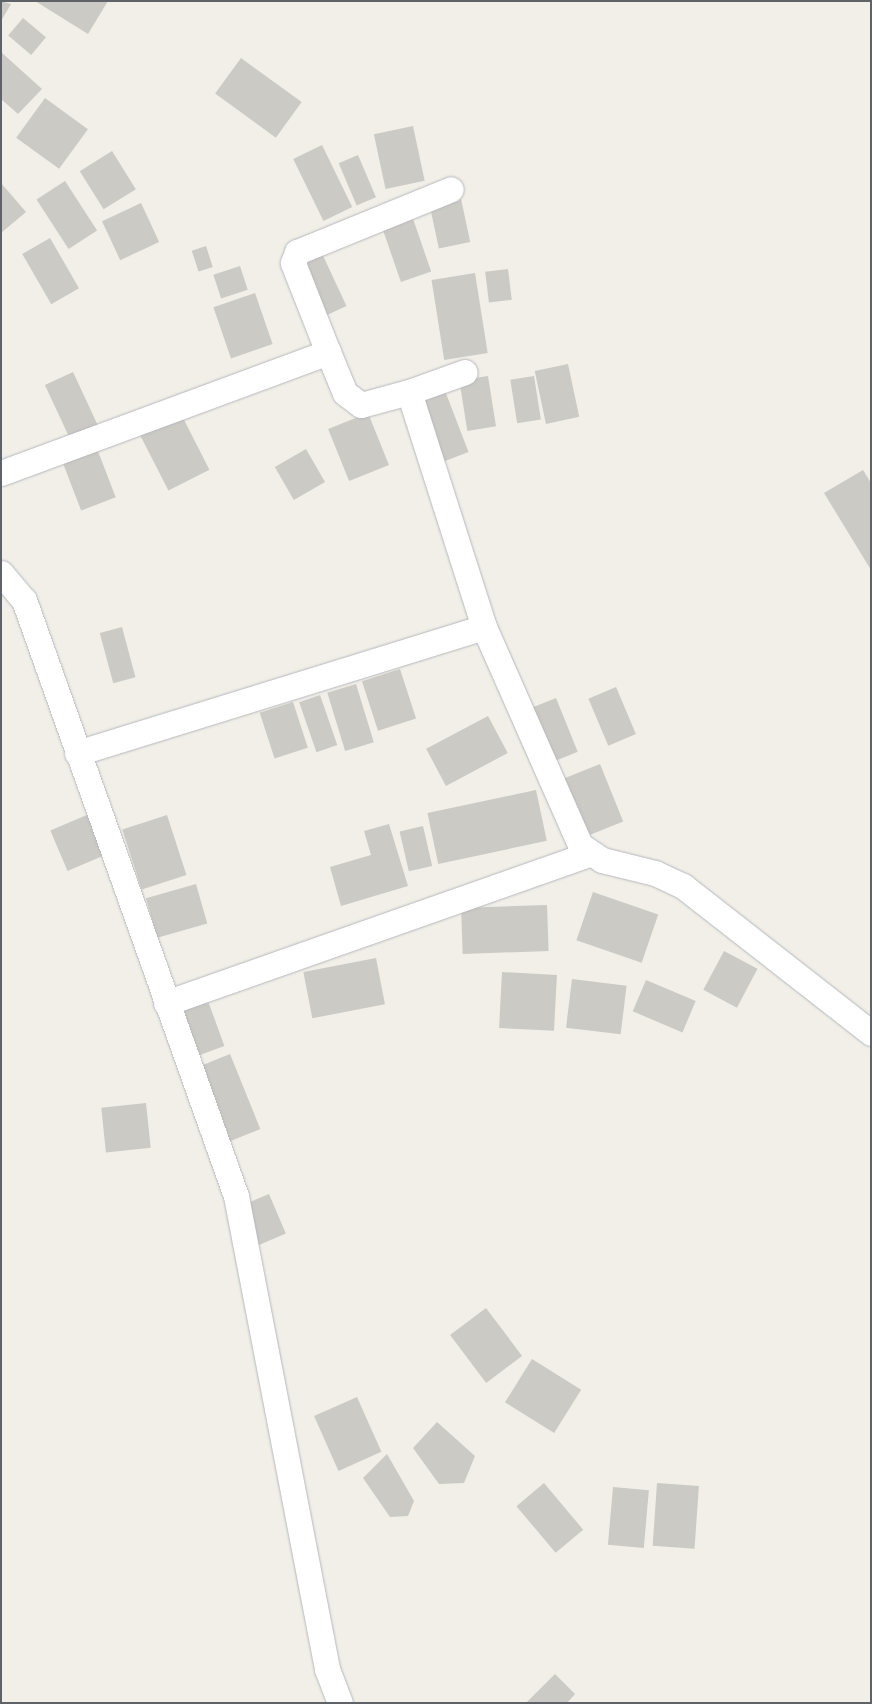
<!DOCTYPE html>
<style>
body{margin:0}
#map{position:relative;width:872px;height:1704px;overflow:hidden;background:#f1efe8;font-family:Rubik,sans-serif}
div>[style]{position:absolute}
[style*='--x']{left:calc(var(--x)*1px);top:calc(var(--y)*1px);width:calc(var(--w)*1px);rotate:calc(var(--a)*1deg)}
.building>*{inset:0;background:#cccac5;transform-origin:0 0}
.roads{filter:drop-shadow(0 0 1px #b5b8bc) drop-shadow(0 0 1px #b5b8bc)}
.street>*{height:25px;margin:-12.5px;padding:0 12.5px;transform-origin:12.5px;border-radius:12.5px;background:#fff}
span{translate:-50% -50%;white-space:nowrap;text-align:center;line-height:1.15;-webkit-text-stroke:5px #fff;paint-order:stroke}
.frame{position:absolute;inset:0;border:2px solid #5f6368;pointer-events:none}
</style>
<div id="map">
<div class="building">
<div style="clip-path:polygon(1px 1px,11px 4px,1px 21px)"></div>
<div style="clip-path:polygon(35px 1px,108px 1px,88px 34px)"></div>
<div style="left:23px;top:18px;width:30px;height:23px;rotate:40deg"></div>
<div style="clip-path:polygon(1px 52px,42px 89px,18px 114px,1px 99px)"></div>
<div style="left:241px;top:58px;width:75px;height:44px;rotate:36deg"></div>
<div style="left:45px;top:98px;width:53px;height:49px;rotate:36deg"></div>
<div style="left:413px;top:126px;width:56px;height:40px;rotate:78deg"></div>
<div style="left:322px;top:145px;width:69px;height:32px;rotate:64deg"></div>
<div style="left:112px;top:151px;width:45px;height:38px;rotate:58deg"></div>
<div style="left:358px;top:155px;width:46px;height:21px;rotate:67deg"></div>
<div style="left:65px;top:181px;width:59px;height:34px;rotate:57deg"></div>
<div style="clip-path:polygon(1px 183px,26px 212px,1px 233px)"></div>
<div style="left:460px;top:194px;width:49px;height:32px;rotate:78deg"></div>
<div style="left:141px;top:203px;width:43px;height:43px;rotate:65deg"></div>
<div style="left:411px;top:213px;width:62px;height:32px;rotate:71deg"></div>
<div style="left:50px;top:238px;width:58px;height:32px;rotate:60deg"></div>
<div style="left:206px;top:246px;width:22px;height:15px;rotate:72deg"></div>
<div style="left:319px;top:247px;width:65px;height:25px;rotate:65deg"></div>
<div style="left:240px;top:266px;width:25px;height:28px;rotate:72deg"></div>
<div style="left:508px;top:269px;width:31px;height:23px;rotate:83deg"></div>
<div style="left:475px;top:273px;width:81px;height:44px;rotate:81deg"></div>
<div style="left:255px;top:293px;width:54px;height:44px;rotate:71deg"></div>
<div style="left:568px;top:364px;width:54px;height:34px;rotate:78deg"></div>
<div style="left:73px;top:372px;width:59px;height:31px;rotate:65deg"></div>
<div style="left:488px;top:376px;width:51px;height:29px;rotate:81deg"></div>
<div style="left:534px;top:376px;width:44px;height:24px;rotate:81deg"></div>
<div style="left:442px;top:383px;width:74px;height:30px;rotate:69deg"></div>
<div style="left:179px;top:410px;width:67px;height:46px;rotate:63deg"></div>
<div style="left:368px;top:413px;width:56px;height:43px;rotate:68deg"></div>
<div style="left:96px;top:446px;width:55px;height:37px;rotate:69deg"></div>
<div style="left:306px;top:449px;width:38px;height:36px;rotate:60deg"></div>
<div style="clip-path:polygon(863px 470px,871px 483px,871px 570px,824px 493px)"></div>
<div style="left:122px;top:627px;width:52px;height:23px;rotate:75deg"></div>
<div style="left:400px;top:669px;width:52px;height:40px;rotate:72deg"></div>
<div style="left:356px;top:684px;width:61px;height:30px;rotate:73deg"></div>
<div style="left:616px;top:687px;width:51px;height:30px;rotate:67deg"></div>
<div style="left:320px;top:695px;width:53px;height:22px;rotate:71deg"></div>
<div style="left:556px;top:698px;width:58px;height:29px;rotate:68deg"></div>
<div style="left:293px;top:702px;width:48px;height:35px;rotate:72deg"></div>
<div style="left:488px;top:716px;width:42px;height:70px;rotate:62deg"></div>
<div style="left:600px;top:764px;width:62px;height:43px;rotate:68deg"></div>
<div style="left:536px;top:790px;width:52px;height:111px;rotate:78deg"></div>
<div style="left:89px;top:814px;width:44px;height:42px;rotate:67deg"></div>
<div style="left:167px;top:815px;width:63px;height:47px;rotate:72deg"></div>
<div style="clip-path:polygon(389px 824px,408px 886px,341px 906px,330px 867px,371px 855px,364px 831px)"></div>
<div style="left:423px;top:826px;width:41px;height:24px;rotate:77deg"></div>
<div style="left:196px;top:884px;width:41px;height:52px;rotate:74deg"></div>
<div style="left:593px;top:892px;width:69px;height:51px;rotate:19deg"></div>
<div style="left:547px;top:905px;width:46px;height:86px;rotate:88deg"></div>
<div style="left:724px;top:951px;width:38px;height:44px;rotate:28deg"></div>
<div style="left:376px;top:958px;width:47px;height:74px;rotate:79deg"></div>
<div style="left:502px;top:972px;width:55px;height:56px;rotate:3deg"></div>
<div style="left:572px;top:979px;width:55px;height:49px;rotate:7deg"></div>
<div style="left:646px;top:980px;width:54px;height:34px;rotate:23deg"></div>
<div style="left:208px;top:1001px;width:48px;height:34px;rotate:70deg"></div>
<div style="left:230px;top:1054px;width:81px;height:38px;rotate:68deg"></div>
<div style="left:146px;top:1103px;width:45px;height:45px;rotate:84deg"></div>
<div style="left:269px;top:1194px;width:43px;height:29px;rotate:67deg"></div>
<div style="left:486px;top:1308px;width:60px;height:45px;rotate:53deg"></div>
<div style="left:532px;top:1359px;width:58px;height:51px;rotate:32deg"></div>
<div style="left:357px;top:1397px;width:60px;height:47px;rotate:66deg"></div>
<div style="clip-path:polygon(437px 1422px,475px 1456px,464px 1483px,439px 1484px,413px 1448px)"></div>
<div style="clip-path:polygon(387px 1454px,414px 1501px,408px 1516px,390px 1517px,363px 1478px)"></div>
<div style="left:544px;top:1483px;width:61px;height:36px;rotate:50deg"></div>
<div style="left:657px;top:1483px;width:42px;height:63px;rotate:4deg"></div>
<div style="left:613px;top:1487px;width:36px;height:58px;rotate:5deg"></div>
<div style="clip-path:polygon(555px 1674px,575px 1694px,567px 1703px,526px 1703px)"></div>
</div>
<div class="roads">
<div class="street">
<div style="--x:328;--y:352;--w:96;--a:-111.5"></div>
<div style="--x:293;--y:263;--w:12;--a:-70"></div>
<div style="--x:297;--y:252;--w:166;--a:-22.2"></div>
<div style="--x:409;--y:392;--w:247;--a:72.3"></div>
<div style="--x:484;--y:627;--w:238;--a:66.2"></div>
<div style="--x:580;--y:845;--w:27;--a:34"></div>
<div style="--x:602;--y:860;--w:55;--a:13.8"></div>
<div style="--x:655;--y:873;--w:31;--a:25"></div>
<div style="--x:683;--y:886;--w:239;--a:38"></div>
<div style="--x:1;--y:473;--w:349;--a:-20.3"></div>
<div style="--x:328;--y:352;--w:44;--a:67.5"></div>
<div style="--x:345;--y:393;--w:20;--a:37"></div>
<div style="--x:361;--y:405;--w:50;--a:-15.2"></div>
<div style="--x:409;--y:392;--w:59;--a:-19.7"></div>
<div style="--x:1;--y:573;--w:35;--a:50"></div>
<div style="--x:24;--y:600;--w:633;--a:70.42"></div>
<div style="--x:236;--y:1196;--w:482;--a:79.1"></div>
<div style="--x:327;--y:1669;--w:36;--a:69"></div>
<div style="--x:77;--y:753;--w:426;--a:-17.2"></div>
<div style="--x:166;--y:1003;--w:448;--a:-19.4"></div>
</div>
</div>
<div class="frame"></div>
</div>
